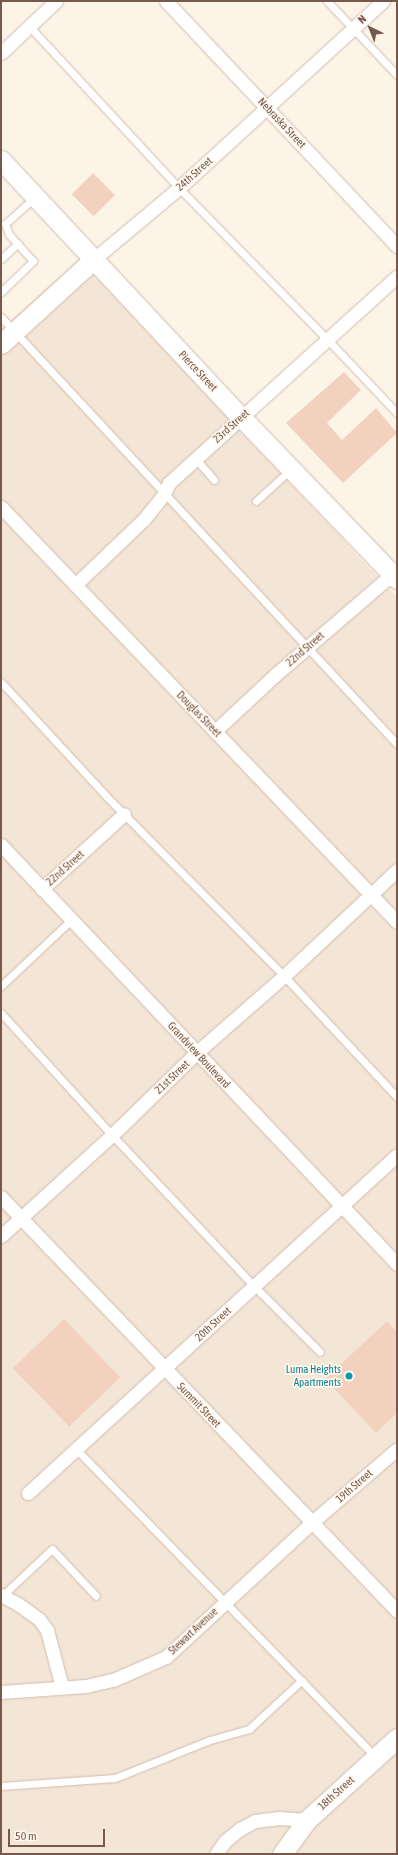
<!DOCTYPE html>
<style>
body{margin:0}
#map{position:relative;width:398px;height:1855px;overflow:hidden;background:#fdf4e8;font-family:"Asap Condensed",sans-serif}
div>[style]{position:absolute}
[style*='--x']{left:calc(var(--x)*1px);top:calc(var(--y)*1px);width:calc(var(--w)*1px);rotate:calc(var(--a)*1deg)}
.residential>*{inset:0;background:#f4e6d6}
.building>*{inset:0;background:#f2d2bf;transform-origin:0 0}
.roads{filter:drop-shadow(0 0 1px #d1bdb0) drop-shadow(0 0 1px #d1bdb0)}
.lane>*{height:7px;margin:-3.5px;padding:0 3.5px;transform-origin:3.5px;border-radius:3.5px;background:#fff}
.street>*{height:13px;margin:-6.5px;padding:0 6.5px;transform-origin:6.5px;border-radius:6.5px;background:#fff}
.secondary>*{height:19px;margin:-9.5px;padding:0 9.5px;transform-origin:9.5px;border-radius:9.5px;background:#fff}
.dots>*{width:11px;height:11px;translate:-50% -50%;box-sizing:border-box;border:2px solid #fff8ef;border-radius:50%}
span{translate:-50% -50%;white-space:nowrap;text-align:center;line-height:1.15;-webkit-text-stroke:3.5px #fff8ef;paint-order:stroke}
.street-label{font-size:11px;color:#77594b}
.culture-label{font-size:11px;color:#0d838f}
.right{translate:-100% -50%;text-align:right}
.frame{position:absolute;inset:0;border:2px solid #77594b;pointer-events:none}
.north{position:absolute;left:350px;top:8px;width:40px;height:40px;-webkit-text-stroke:3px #fff8ef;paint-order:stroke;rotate:317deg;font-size:11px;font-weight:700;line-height:16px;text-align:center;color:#77594b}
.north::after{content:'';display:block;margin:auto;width:14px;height:18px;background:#77594b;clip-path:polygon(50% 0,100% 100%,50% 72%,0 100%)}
.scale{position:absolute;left:8px;top:1829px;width:97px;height:18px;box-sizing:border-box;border:2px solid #77594b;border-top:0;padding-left:5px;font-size:12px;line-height:14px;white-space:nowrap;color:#77594b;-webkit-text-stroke:3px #fff8ef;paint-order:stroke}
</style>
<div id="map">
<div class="residential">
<div style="clip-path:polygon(79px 259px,397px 597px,397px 1854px,1px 1854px,1px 329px)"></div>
</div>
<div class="building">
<div style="left:93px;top:173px;width:31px;height:30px;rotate:45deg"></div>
<div style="clip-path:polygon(344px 372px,361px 390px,327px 423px,342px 440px,376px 408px,397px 433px,343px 483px,286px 423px)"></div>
<div style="left:64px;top:1319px;width:81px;height:71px;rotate:46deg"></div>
<div style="clip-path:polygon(387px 1321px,397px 1332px,397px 1413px,376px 1433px,325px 1379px)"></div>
</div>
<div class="roads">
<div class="lane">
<div style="--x:327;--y:1;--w:102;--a:46.6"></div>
<div style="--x:29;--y:26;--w:221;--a:47.2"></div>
<div style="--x:179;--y:188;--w:211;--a:45.6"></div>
<div style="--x:327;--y:339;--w:102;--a:46.6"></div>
<div style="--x:1;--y:259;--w:23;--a:-43"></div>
<div style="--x:1;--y:292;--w:45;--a:-44.1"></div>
<div style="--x:33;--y:261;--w:36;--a:-132"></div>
<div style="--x:9;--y:234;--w:11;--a:-112"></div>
<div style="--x:5;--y:224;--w:40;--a:-42"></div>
<div style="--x:1;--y:317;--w:582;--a:47.16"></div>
<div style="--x:195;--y:458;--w:29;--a:49"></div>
<div style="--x:256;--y:501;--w:46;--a:-42.4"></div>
<div style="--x:1;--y:682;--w:156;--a:47.3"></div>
<div style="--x:107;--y:797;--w:252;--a:45.3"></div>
<div style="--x:284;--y:976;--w:166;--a:47"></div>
<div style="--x:1;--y:986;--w:96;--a:-43.3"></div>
<div style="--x:1;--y:1013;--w:165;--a:47.7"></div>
<div style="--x:112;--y:1135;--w:207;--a:46.8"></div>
<div style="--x:254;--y:1286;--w:93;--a:45"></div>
<div style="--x:76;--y:1449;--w:429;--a:45.8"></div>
<div style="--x:3;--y:1595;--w:67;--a:-43.2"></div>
<div style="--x:52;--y:1549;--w:64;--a:46.9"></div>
<div style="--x:1;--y:1786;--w:114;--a:-4"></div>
<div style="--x:115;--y:1778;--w:102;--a:-21.8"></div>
<div style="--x:210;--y:1740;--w:41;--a:-15.8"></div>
<div style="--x:249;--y:1729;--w:72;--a:-42.8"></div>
</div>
<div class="street">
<div style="--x:166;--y:1;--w:337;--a:46.7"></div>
<div style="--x:1;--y:53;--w:76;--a:-43.4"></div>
<div style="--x:94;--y:259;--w:111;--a:-39.9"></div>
<div style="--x:179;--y:188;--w:277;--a:-42.5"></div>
<div style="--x:1;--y:507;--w:574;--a:46.34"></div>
<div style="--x:75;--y:585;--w:95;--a:-43.7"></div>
<div style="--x:144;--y:519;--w:32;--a:-51"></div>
<div style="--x:164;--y:494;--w:12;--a:-66"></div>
<div style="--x:169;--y:483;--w:308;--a:-42.2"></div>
<div style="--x:215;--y:731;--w:82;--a:-43"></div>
<div style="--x:275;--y:675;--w:161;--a:-40.7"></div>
<div style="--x:1;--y:845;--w:577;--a:46.62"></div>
<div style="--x:42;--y:889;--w:111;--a:-42.4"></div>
<div style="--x:1;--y:1197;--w:573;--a:46.27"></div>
<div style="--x:1;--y:1236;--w:150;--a:-42.3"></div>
<div style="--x:112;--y:1135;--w:117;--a:-44.3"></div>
<div style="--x:196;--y:1053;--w:117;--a:-41.2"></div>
<div style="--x:284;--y:976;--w:155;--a:-43.2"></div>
<div style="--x:28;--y:1493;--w:500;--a:-42.49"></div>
<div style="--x:1;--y:1595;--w:19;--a:28"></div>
<div style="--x:18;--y:1604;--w:26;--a:36"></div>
<div style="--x:39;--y:1619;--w:14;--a:54"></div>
<div style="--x:47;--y:1630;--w:59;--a:75.3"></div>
<div style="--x:1;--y:1692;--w:85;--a:-4"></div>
<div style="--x:86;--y:1686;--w:28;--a:-13"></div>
<div style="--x:113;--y:1680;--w:58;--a:-23.5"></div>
<div style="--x:166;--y:1657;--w:197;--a:-42.7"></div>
<div style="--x:311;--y:1523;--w:113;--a:-40.7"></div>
<div style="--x:216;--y:1854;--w:16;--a:-55"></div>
<div style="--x:225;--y:1841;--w:19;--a:-39"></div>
<div style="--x:240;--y:1829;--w:17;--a:-28"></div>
<div style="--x:255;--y:1821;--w:24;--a:-7"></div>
<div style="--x:279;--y:1818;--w:28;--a:4"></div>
</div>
<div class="secondary">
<div style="--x:1;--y:160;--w:352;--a:47"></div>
<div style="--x:241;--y:417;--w:225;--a:46.1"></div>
<div style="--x:1;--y:344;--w:126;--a:-42.4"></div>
<div style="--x:282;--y:1854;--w:42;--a:-53.7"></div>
<div style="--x:307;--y:1820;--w:122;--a:-42.3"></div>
</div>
</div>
<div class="dots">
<div style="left:349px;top:1376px;background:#0f9aa8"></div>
</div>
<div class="street-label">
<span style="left:282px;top:123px;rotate:47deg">Nebraska Street</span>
<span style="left:194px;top:174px;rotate:-42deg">24th Street</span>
<span style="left:198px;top:371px;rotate:47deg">Pierce Street</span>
<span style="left:231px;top:426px;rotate:-42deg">23rd Street</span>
<span style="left:305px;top:649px;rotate:-41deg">22nd Street</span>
<span style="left:199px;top:714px;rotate:46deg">Douglas Street</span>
<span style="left:65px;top:868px;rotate:-42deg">22nd Street</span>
<span style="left:199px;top:1055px;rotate:47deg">Grandview Boulevard</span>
<span style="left:172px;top:1077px;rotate:-44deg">21st Street</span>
<span style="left:213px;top:1324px;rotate:-43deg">20th Street</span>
<span style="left:199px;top:1405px;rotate:46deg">Summit Street</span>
<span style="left:354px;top:1486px;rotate:-41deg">19th Street</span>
<span style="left:193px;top:1631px;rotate:-43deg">Stewart Avenue</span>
<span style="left:336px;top:1793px;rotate:-42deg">18th Street</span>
</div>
<div class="culture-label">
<span class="right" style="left:341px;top:1376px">Luma Heights<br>Apartments</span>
</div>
<div class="frame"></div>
<div class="north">N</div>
<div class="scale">50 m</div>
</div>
